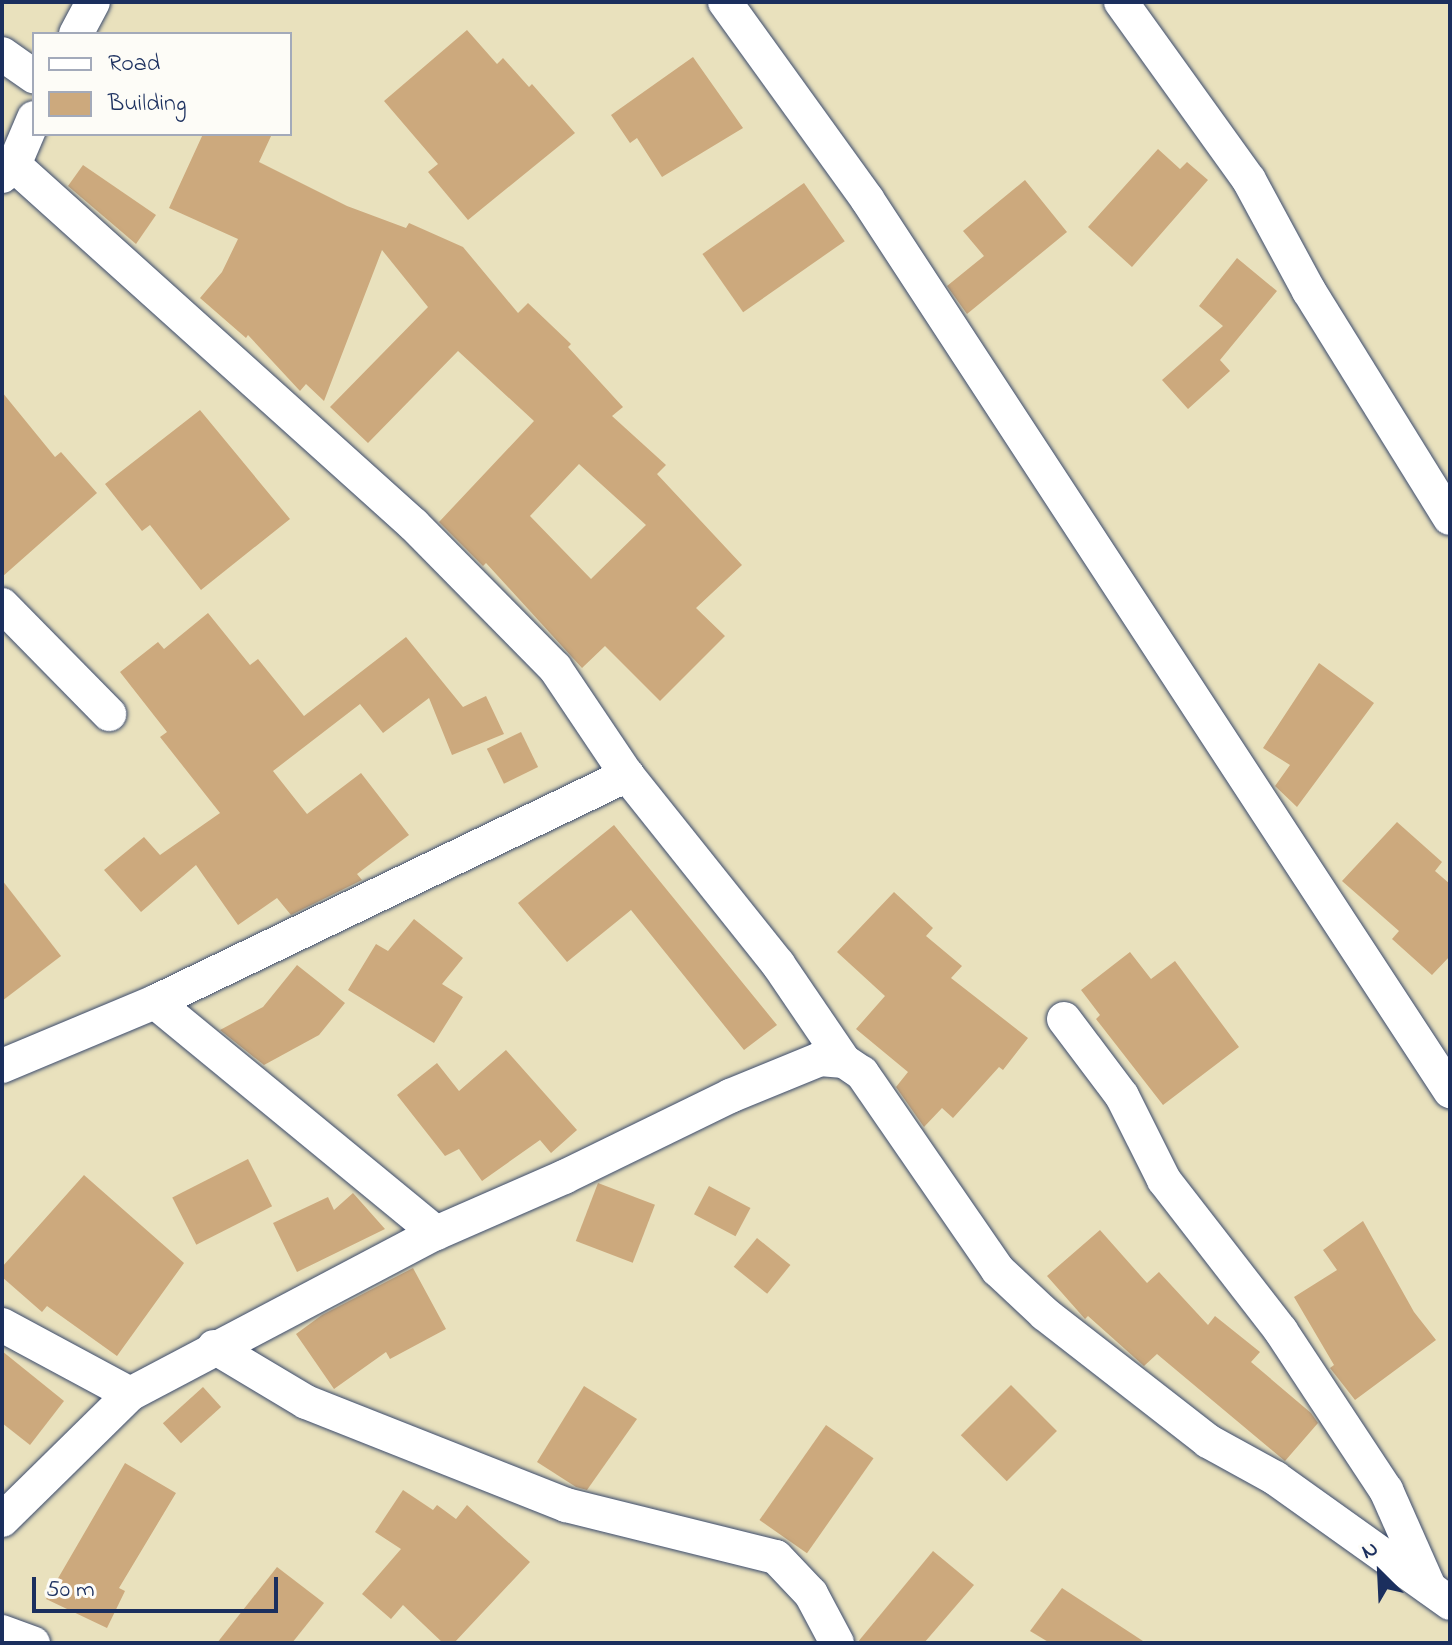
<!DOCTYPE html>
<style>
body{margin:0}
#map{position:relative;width:1452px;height:1645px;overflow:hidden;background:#e9e1bd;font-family:"Indie Flower",sans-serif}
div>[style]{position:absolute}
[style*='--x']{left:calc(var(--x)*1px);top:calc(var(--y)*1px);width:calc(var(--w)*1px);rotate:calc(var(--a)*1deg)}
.building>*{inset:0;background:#cca97d;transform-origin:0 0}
.roads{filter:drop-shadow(0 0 2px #3a4a6c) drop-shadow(0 0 2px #3a4a6c)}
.minor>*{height:34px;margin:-17px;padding:0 17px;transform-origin:17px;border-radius:17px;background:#fff}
span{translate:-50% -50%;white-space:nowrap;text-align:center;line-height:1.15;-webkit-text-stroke:7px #fdfcf7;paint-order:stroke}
.frame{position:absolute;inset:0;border:4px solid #1b2f5e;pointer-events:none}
.legend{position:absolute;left:32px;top:32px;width:260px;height:104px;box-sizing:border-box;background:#fdfcf7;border:2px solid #a3aaba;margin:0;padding:10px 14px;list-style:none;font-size:24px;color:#1b2f5e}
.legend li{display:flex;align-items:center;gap:16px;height:40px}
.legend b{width:40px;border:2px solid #a3aaba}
.north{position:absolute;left:1340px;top:1533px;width:80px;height:80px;-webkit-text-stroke:6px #fdfcf7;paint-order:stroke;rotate:336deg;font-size:22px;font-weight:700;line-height:32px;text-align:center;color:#1b2f5e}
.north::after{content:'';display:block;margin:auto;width:28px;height:36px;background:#1b2f5e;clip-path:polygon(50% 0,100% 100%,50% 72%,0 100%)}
.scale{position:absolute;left:32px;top:1577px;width:246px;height:36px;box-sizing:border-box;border:4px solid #1b2f5e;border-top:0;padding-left:10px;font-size:24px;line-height:28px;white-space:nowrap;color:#1b2f5e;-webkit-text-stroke:6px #fdfcf7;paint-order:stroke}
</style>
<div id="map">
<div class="building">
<div style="clip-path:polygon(467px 30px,497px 64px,503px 58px,529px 87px,532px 84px,575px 133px,468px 220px,428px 172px,438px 164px,384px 101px)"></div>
<div style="clip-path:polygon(693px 57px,743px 128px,662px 177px,637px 138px,630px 143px,611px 115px)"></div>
<div style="clip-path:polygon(evenodd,203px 134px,272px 134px,259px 162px,347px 206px,406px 228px,409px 223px,463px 247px,518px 313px,528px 303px,571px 344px,568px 347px,623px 407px,612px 416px,666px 465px,657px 474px,742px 565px,696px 608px,725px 636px,660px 701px,605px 646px,582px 668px,486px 563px,483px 566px,439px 522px,534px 421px,458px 351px,368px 443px,330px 407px,428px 307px,382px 250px,324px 401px,306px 384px,300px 391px,248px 335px,246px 338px,200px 298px,222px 272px,238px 239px,169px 208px,203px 134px,579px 464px,646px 525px,591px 579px,530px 516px,579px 464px)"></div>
<div style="clip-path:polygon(1158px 149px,1180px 169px,1187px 162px,1208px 180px,1132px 267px,1088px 227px)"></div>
<div style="clip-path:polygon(83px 165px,156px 215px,136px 244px,68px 186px)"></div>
<div style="clip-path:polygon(1025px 180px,1067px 232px,967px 314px,947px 286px,984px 256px,963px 231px)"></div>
<div style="left:804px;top:183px;width:71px;height:124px;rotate:55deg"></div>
<div style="clip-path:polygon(1237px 258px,1277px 291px,1220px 360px,1230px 371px,1188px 409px,1162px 380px,1223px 326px,1199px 306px)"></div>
<div style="clip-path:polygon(2px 392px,55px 457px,61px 452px,97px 493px,2px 577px)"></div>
<div style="clip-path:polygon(200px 410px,290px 519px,201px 590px,150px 525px,142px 531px,105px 484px)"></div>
<div style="clip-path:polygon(208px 613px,250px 665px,258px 659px,304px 716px,406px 637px,463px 707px,486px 696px,504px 734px,452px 755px,429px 698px,383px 733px,360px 704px,273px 771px,307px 814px,361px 773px,409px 835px,357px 874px,362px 880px,291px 915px,277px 898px,238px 925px,196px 865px,141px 912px,104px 870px,144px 837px,160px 855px,220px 813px,160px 737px,167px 732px,120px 672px,158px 642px,164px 649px)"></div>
<div style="clip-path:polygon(1319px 663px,1374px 703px,1297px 807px,1275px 786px,1290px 765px,1263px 748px)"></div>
<div style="left:521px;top:732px;width:39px;height:38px;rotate:64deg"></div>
<div style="clip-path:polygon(1397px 822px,1442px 862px,1435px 871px,1450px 884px,1450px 956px,1432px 975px,1392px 939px,1399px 931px,1342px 881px)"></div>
<div style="clip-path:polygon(614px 825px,777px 1025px,744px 1050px,631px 910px,567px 962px,518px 903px)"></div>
<div style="clip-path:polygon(2px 880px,61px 956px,2px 1001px)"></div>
<div style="clip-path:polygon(894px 892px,933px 928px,926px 936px,962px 966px,951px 978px,1028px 1038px,1003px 1070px,999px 1067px,953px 1118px,942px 1108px,924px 1127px,896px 1087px,908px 1072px,856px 1029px,885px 996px,837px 952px)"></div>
<div style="clip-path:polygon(414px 919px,463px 958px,442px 984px,463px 997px,434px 1043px,348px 990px,376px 944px,388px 951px)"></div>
<div style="clip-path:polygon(1130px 952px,1151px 979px,1175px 961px,1239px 1047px,1163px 1105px,1096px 1019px,1100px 1015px,1081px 990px)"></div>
<div style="clip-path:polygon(297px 965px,345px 1003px,319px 1035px,264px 1065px,220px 1030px,263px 1007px)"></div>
<div style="clip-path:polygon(506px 1050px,577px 1130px,551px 1153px,540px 1140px,482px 1181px,459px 1149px,445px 1156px,397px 1095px,437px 1063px,459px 1091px)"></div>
<div style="left:248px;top:1159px;width:53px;height:85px;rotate:63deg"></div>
<div style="clip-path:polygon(84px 1175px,184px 1263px,117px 1356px,47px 1306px,42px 1312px,2px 1277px,2px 1267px)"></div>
<div style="left:598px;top:1183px;width:61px;height:62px;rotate:21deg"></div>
<div style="left:709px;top:1186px;width:47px;height:32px;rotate:28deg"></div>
<div style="clip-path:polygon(353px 1193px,385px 1229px,297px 1272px,273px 1223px,328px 1197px,334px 1210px)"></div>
<div style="clip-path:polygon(1363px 1221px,1414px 1312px,1436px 1340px,1355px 1400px,1330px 1368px,1334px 1365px,1294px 1297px,1337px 1270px,1323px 1250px)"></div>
<div style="clip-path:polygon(1100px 1230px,1147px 1283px,1159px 1272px,1208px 1325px,1215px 1316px,1260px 1352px,1251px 1362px,1311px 1413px,1318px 1423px,1285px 1461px,1157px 1354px,1144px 1366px,1088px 1316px,1085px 1319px,1047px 1276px)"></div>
<div style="left:757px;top:1238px;width:43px;height:37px;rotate:39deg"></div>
<div style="clip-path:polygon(413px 1268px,446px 1329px,390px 1359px,386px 1352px,334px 1389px,296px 1334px,322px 1315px)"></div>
<div style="clip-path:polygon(2px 1351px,64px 1401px,30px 1445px,2px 1423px)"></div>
<div style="left:1011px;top:1385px;width:65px;height:71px;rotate:45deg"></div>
<div style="clip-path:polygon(584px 1386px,637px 1419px,587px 1490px,576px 1487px,537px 1462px)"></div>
<div style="left:203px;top:1387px;width:27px;height:54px;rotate:48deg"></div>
<div style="left:826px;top:1425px;width:58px;height:116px;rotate:35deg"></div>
<div style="clip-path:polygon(125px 1463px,176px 1493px,119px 1588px,125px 1591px,107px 1628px,46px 1599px)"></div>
<div style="clip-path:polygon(403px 1490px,433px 1510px,437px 1505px,456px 1519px,467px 1505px,530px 1562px,454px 1643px,443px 1643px,403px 1605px,391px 1619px,362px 1594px,401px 1549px,375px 1532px)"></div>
<div style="clip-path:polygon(933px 1551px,974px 1585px,924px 1643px,857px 1643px)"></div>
<div style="clip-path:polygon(277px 1567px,324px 1603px,292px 1643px,217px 1643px)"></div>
<div style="clip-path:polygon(1062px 1588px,1146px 1643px,1050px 1643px,1030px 1631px)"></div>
</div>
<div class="roads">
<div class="minor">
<div style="--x:725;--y:2;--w:243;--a:54.2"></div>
<div style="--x:867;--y:199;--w:1066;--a:56.83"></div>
<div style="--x:1121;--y:2;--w:219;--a:54.3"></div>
<div style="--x:1249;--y:180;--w:126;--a:61.6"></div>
<div style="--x:1309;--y:291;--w:267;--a:58.2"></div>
<div style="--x:76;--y:34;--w:36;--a:-62"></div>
<div style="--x:2;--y:54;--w:39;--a:35"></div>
<div style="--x:14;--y:165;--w:538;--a:41.99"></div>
<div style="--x:414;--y:525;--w:201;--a:45.4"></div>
<div style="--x:555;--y:668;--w:129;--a:56.1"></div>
<div style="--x:627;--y:775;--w:242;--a:51.4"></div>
<div style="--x:778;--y:964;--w:117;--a:55.8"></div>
<div style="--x:2;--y:176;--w:16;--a:-43"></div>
<div style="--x:14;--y:165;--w:51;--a:-66.9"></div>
<div style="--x:2;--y:605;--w:153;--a:45.5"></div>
<div style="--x:155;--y:1002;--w:364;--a:39.4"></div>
<div style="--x:1064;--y:1019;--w:96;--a:53"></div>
<div style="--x:1122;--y:1096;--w:94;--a:63.4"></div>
<div style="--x:1164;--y:1180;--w:191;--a:52.2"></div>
<div style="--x:1281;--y:1331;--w:191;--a:56.6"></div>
<div style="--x:1386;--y:1490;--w:106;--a:66.1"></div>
<div style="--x:2;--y:1066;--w:166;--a:-22.7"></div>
<div style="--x:155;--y:1002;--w:524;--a:-25.68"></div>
<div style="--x:2;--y:1325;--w:145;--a:28.3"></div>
<div style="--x:214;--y:1347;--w:107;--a:30.9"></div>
<div style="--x:306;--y:1402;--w:280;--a:21.6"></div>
<div style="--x:566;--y:1505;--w:216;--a:13.9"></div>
<div style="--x:776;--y:1557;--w:51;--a:46.6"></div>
<div style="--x:811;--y:1594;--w:55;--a:62"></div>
<div style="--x:2;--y:1520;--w:180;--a:-44.5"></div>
<div style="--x:130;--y:1394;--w:346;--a:-27.8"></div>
<div style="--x:436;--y:1233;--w:140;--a:-23.6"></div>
<div style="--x:564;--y:1177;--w:185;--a:-26"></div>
<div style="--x:730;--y:1096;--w:97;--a:-22.3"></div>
<div style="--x:820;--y:1059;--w:24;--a:5"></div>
<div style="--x:844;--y:1061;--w:22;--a:34"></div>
<div style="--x:862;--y:1073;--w:239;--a:55.4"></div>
<div style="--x:998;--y:1270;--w:64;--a:43.1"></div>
<div style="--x:1045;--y:1314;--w:207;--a:37.9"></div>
<div style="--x:1208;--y:1441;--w:77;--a:28.9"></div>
<div style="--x:1275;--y:1478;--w:215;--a:35.5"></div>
<div style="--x:2;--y:1632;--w:33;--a:20"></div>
</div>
</div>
<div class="frame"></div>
<ul class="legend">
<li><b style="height:10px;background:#fff"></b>Road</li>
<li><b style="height:22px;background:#cca97d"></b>Building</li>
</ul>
<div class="north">N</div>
<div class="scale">50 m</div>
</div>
